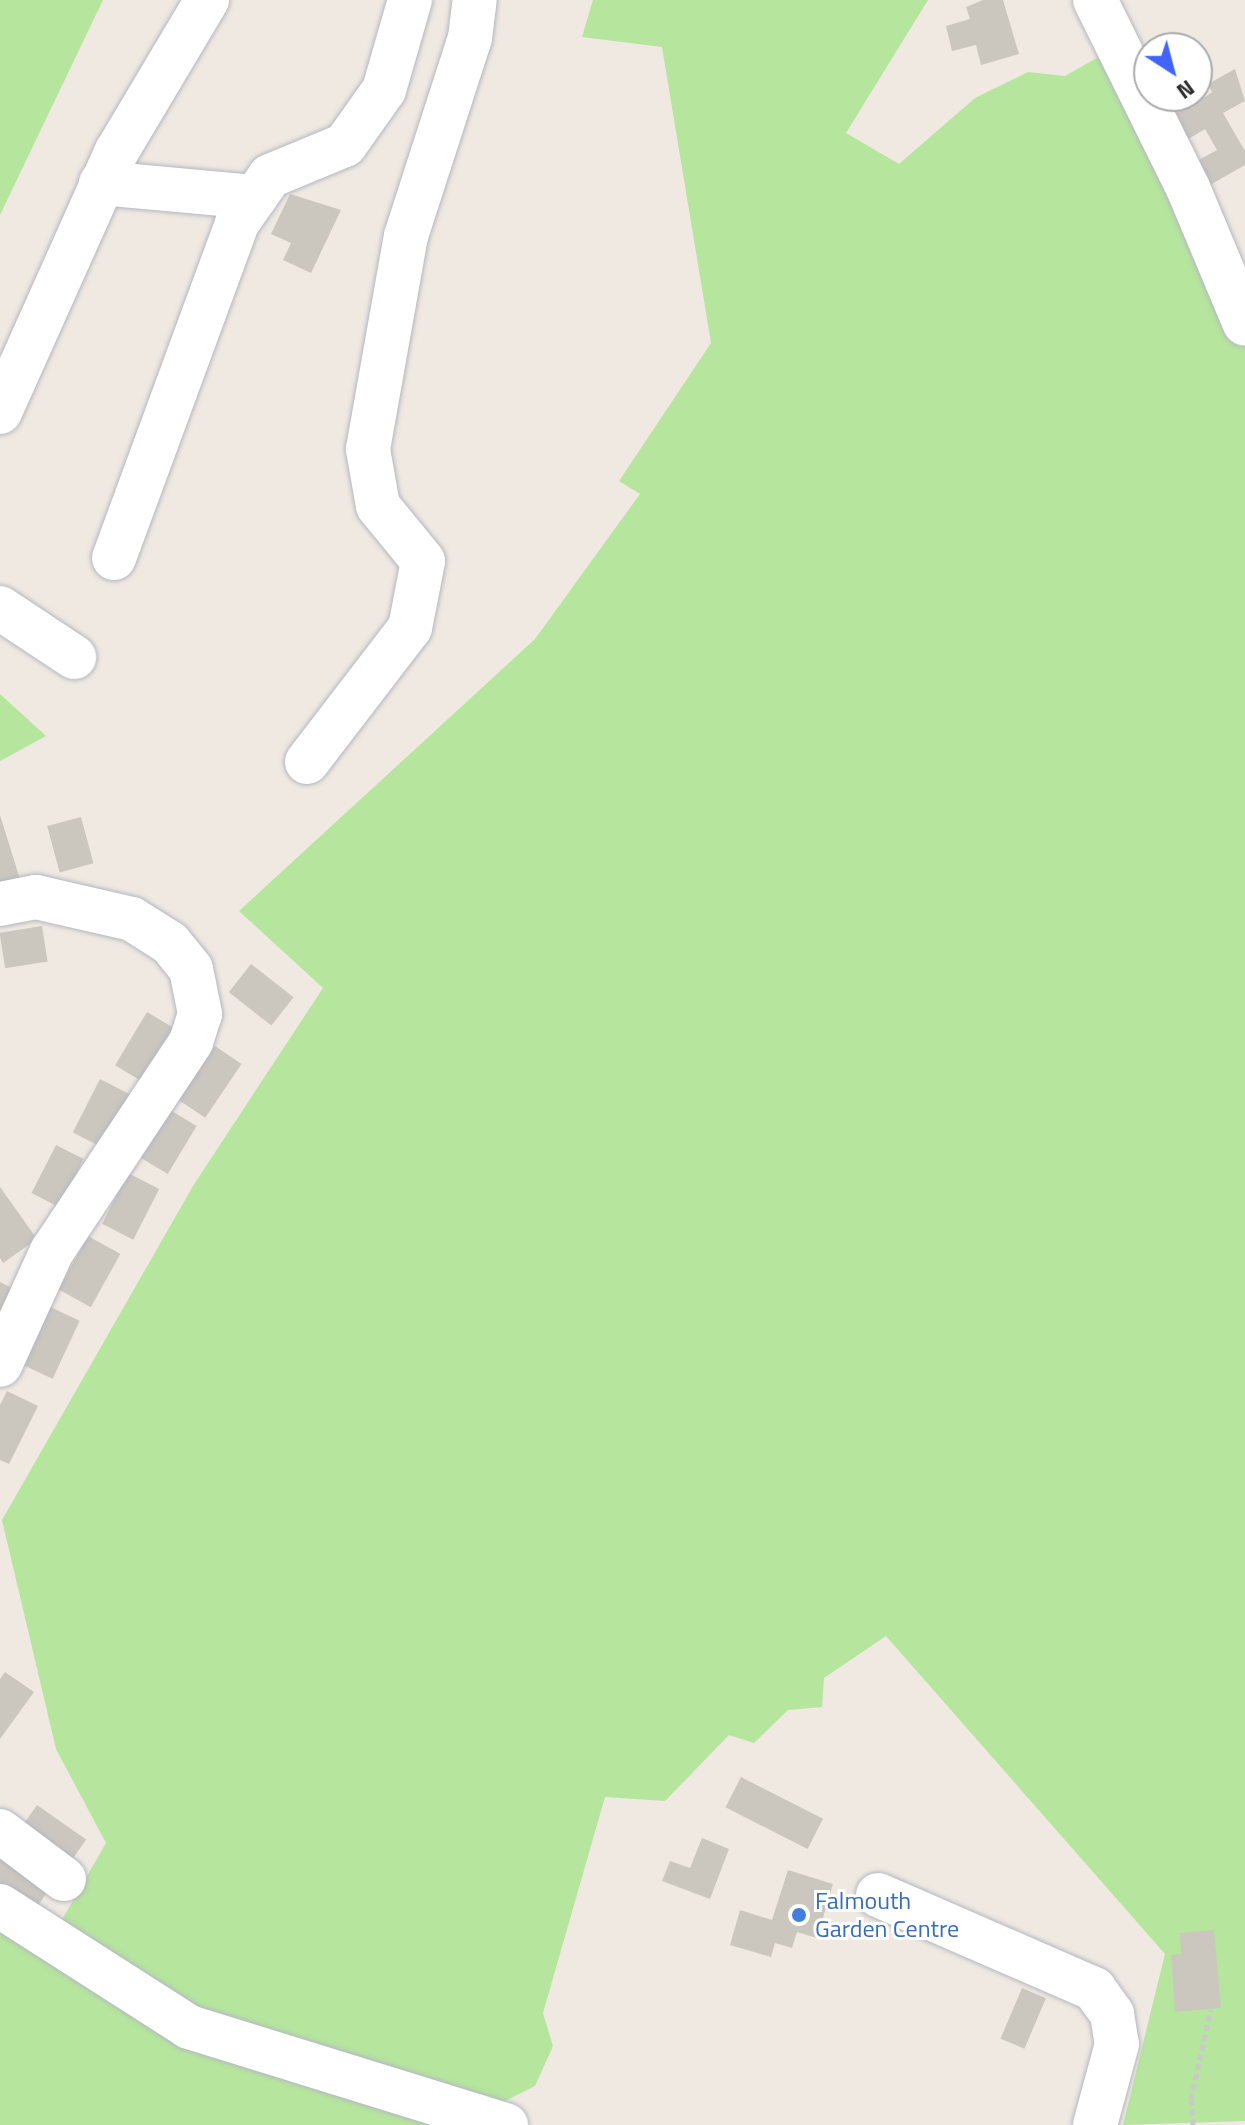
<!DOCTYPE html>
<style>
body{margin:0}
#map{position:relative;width:1245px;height:2125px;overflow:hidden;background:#efe9e1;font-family:"Titillium Web",sans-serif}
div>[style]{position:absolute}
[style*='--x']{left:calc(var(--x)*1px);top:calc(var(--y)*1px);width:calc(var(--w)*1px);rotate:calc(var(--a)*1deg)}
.green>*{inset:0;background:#b6e59e}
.building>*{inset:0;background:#cbc7bf;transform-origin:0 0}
.path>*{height:5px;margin-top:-2.5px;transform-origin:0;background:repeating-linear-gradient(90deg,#c9c9c9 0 6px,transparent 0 10px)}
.roads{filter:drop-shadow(0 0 2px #b4b7c1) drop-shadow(0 0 2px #b4b7c1)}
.minor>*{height:44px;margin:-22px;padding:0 22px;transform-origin:22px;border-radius:22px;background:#fff}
.dots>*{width:22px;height:22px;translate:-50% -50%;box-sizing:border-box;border:4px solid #fff;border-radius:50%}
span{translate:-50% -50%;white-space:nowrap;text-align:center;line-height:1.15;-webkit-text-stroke:6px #fff;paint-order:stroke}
.shop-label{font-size:24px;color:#366cbe}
.left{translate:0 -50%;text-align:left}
.north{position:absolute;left:1133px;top:32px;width:80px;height:80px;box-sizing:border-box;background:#fff;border:2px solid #ababab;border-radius:50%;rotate:144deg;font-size:22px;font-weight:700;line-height:32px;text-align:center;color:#2e2e2e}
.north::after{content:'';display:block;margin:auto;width:28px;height:36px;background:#4264fb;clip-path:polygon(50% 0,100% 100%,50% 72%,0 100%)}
</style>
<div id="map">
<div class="green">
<div style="clip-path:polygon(0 0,103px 0,0 215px)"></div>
<div style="clip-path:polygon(593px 0,928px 0,846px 133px,899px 164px,975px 98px,1028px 72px,1065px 76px,1120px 45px,1245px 324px,1245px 2121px,1123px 2125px,1165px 1954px,886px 1636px,824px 1678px,822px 1707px,788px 1710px,754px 1743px,729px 1735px,665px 1801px,605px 1797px,543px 2013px,553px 2046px,535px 2086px,475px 2116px,189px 2027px,51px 1939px,106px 1843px,56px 1749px,2px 1520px,193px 1186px,323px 988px,239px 911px,535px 639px,640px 494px,619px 481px,711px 343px,662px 47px,582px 37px)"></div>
<div style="clip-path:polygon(0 694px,46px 736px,0 761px)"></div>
<div style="clip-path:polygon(0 1930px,442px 2125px,0 2125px)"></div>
</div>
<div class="building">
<div style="clip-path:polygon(983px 0,1003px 0,1019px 54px,981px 65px,976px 45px,952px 51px,946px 26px,970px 19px,966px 7px)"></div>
<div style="clip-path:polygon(1235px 69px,1245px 101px,1223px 113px,1245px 151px,1245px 165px,1210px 185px,1197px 161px,1217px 150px,1205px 129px,1185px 141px,1167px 109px,1201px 90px,1205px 97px,1212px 92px,1208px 84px)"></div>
<div style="clip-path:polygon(290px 194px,341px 210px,311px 273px,283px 260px,291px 243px,271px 234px)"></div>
<div style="clip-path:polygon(0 815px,20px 879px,0 885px)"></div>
<div style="left:81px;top:817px;width:48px;height:35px;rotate:75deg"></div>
<div style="left:42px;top:926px;width:36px;height:43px;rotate:81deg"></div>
<div style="left:251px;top:964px;width:54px;height:36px;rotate:38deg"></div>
<div style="left:147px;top:1012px;width:35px;height:62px;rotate:31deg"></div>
<div style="left:215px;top:1046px;width:32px;height:65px;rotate:34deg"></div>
<div style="left:100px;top:1079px;width:35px;height:60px;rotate:27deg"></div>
<div style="left:170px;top:1110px;width:31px;height:56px;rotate:31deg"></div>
<div style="left:56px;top:1145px;width:31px;height:54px;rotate:27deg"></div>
<div style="left:128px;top:1173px;width:35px;height:57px;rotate:27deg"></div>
<div style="clip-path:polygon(0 1187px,37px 1239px,3px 1263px,0 1258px)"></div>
<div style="left:88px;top:1236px;width:37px;height:61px;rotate:29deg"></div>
<div style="clip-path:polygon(0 1282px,12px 1288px,0 1313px)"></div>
<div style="left:48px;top:1306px;width:35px;height:64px;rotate:25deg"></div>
<div style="clip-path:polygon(7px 1391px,38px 1406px,9px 1464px,0 1460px,0 1405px)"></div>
<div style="clip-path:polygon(5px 1672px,34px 1692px,0 1739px,0 1679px)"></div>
<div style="left:741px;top:1777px;width:92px;height:34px;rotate:27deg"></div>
<div style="left:37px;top:1805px;width:60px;height:28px;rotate:35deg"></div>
<div style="clip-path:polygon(702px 1838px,729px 1849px,710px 1899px,662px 1881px,670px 1861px,690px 1868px)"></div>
<div style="clip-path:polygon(0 1858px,51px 1886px,36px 1909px,0 1884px)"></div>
<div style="clip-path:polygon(788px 1870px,833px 1884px,817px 1938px,797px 1932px,792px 1948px,775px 1943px,771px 1957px,730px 1945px,740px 1910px,772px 1920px)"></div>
<div style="clip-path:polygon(1214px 1930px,1221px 2008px,1175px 2012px,1171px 1955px,1181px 1954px,1180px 1933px)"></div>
<div style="left:1022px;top:1988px;width:26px;height:55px;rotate:23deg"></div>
</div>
<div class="path">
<div style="--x:1193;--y:2125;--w:26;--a:-94"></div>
<div style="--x:1191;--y:2099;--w:92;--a:-77.5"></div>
</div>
<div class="roads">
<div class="minor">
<div style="--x:1095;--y:0;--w:210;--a:63.7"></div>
<div style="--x:1188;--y:188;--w:147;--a:67.3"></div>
<div style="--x:101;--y:183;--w:155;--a:5.2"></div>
<div style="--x:0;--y:412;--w:286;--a:-65.9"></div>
<div style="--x:117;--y:151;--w:176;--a:-59.2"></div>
<div style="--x:114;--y:558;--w:357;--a:-69.8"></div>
<div style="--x:237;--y:223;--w:57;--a:-54.9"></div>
<div style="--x:270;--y:176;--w:81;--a:-22.5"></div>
<div style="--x:345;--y:145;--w:67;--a:-54.7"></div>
<div style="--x:384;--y:90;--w:94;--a:-73.9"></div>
<div style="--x:0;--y:608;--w:89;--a:33.5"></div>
<div style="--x:307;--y:762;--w:169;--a:-52.5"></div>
<div style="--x:410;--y:628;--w:68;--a:-79"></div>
<div style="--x:423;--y:561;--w:71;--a:-129.3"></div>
<div style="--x:378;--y:506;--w:58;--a:-100"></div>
<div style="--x:368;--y:449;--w:216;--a:-79.9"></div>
<div style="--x:406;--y:236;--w:208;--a:-72.1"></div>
<div style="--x:470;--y:38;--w:38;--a:-83"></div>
<div style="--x:0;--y:904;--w:37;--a:-11"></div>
<div style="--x:36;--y:897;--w:98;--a:12.9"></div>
<div style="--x:132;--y:919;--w:45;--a:32.3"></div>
<div style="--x:170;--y:943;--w:33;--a:51"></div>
<div style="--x:191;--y:969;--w:46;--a:78.7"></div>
<div style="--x:200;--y:1014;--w:29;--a:108"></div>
<div style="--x:191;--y:1042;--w:251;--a:123.6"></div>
<div style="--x:52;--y:1251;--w:125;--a:114.5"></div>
<div style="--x:0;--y:1831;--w:80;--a:36.9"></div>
<div style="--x:878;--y:1895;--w:236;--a:23.5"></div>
<div style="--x:1094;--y:1989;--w:31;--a:54"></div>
<div style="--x:1112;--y:2014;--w:30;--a:81"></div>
<div style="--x:1117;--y:2044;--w:84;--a:105.2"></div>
<div style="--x:0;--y:1906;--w:224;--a:32.6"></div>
<div style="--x:189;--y:2027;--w:332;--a:17.2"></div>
</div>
</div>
<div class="dots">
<div style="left:799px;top:1915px;background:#3f7fe0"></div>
</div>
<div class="shop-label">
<span class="left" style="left:815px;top:1915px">Falmouth<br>Garden Centre</span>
</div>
<div class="north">N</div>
</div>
